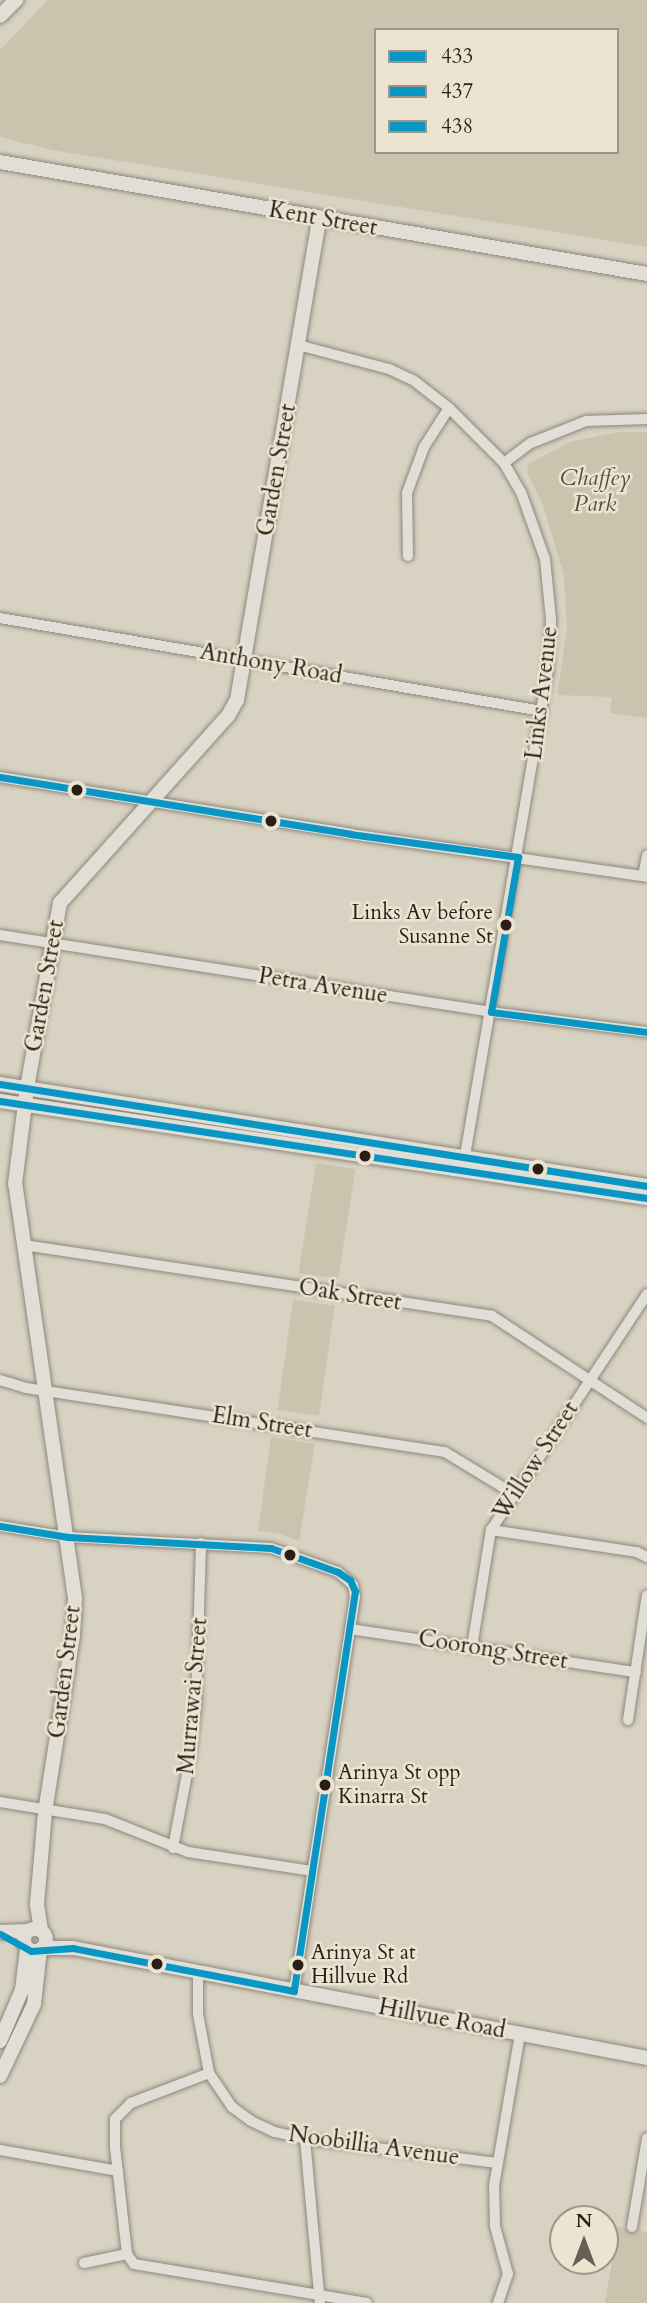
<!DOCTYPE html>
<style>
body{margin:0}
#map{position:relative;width:647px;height:2303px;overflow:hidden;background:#d8d2c2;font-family:Cardo,serif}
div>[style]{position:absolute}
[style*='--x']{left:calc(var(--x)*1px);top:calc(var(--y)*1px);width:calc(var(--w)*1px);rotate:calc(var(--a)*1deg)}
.green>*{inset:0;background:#ccc3ae;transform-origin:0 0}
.roads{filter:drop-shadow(0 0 2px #8d887f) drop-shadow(0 0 2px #8d887f)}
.street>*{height:10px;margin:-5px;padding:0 5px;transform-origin:5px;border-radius:5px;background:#e1ded6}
.secondary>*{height:14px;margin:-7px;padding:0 7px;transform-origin:7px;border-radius:7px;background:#e1ded6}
.secondary>.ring{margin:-7px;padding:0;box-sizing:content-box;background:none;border:14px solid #e1ded6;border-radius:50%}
.bus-1>*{height:7px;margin:-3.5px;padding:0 3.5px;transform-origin:3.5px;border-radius:3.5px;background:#0897c4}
.bus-2>*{height:7px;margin:-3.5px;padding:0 3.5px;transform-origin:3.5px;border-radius:3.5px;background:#0897c4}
.bus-3>*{height:7px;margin:-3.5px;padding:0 3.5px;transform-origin:3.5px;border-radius:3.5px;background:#0897c4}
.dots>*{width:19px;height:19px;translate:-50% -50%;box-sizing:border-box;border:4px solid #ece4d1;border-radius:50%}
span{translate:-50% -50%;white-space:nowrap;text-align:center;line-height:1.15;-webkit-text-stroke:5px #ece4d1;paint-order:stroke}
.bus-label{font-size:21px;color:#2a1f18}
.right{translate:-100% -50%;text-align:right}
.left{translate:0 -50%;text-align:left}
.street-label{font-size:23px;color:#2a1f18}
.park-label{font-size:23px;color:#584d40;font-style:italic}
.legend{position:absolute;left:374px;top:28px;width:245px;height:126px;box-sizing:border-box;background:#ece4d1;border:2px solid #9e9587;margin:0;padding:9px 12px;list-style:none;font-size:21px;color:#2a1f18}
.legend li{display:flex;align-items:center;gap:14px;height:35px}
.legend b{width:35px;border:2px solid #9e9587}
.north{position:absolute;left:549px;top:2205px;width:70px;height:70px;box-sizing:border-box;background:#ece4d1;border:2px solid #9e9587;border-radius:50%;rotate:0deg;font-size:19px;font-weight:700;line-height:28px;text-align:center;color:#2a1f18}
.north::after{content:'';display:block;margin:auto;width:24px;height:32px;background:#675e54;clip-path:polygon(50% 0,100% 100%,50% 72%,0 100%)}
</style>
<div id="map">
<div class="green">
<div style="clip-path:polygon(evenodd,48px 0,647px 0,647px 247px,52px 150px,0 137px,0 50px,48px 0,376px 30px,617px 30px,617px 152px,376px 152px,376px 30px)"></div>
<div style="clip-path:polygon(619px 432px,647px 432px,647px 718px,610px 713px,612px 697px,557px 695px,567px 629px,564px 576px,543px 505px,527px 472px,528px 464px,570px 442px)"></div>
<div style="left:316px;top:1163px;width:40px;height:111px;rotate:9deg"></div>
<div style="left:293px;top:1300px;width:42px;height:111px;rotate:8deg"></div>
<div style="clip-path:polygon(271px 1437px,315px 1444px,299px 1541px,280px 1534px,258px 1531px)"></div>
<div style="clip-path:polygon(618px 2227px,647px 2232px,647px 2303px,605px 2303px)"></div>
</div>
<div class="roads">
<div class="street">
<div style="--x:298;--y:345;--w:94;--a:14.8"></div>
<div style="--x:389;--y:369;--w:26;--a:25"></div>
<div style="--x:413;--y:380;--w:46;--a:37.9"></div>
<div style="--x:449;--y:408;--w:78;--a:45"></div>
<div style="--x:504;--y:463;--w:34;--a:60"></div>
<div style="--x:521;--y:492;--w:71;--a:70.3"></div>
<div style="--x:545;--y:559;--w:60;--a:84.3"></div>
<div style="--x:551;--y:619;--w:51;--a:93.4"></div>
<div style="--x:548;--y:670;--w:499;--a:99.7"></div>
<div style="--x:504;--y:463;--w:34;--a:-37"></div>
<div style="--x:531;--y:443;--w:59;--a:-21.8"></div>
<div style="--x:586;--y:421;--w:61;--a:-1.9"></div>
<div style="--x:408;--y:556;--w:63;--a:-90.9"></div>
<div style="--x:407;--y:493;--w:49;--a:-69.7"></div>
<div style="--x:424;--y:447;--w:46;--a:-57.3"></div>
<div style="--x:0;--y:618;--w:550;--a:9.74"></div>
<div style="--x:0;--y:777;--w:355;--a:9.2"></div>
<div style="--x:350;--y:834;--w:300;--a:8.2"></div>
<div style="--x:643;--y:876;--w:21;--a:-79"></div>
<div style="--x:0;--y:935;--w:497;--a:8.9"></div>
<div style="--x:491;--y:1012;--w:157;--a:7.3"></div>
<div style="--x:24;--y:1245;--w:473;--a:8.6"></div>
<div style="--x:492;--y:1316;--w:186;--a:33.3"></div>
<div style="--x:0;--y:1380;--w:27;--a:17"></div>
<div style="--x:26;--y:1388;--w:424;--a:8.7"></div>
<div style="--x:445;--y:1452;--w:81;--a:31.3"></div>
<div style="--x:0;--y:1526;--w:69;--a:9.2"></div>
<div style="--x:68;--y:1537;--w:203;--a:3.1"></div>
<div style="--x:271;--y:1548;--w:71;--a:19.7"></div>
<div style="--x:338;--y:1572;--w:20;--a:41"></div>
<div style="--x:353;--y:1585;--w:12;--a:81"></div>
<div style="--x:355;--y:1597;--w:399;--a:98.8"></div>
<div style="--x:491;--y:1530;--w:148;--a:8.6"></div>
<div style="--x:637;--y:1552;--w:11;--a:27"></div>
<div style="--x:350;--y:1629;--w:289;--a:8.6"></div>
<div style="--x:472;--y:1647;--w:119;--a:-80.8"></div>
<div style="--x:491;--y:1530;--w:283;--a:-56.5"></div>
<div style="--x:628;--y:1720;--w:126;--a:-81.4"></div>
<div style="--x:0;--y:1802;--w:106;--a:9.2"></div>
<div style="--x:105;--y:1819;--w:89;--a:21.7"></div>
<div style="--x:188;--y:1852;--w:125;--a:8.7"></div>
<div style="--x:173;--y:1848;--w:92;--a:-79.3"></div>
<div style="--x:190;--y:1758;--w:53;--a:-83.5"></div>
<div style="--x:196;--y:1705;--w:162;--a:-88.2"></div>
<div style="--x:198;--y:1974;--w:40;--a:90"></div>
<div style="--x:198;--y:2014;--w:60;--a:79.4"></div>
<div style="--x:209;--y:2073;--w:41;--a:55.9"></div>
<div style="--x:232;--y:2107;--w:24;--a:36"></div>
<div style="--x:251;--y:2121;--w:26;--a:25"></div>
<div style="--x:275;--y:2132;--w:31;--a:13"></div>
<div style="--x:305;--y:2139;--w:193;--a:7.1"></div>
<div style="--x:305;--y:2139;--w:165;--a:84.8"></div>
<div style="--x:0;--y:2150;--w:120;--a:10.1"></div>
<div style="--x:632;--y:2227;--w:90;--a:-80.4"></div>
<div style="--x:127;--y:2254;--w:108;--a:-96.4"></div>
<div style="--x:115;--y:2147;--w:28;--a:-90"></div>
<div style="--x:115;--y:2119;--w:23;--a:-45"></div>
<div style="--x:131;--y:2103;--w:84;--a:-21"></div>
<div style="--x:84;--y:2263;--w:44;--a:-11.8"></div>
<div style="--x:127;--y:2254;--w:12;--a:55"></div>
<div style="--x:134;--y:2264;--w:236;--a:9.5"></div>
<div style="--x:498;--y:2303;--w:31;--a:-71"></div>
<div style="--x:508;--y:2274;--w:50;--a:-105.2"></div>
<div style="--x:495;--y:2226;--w:40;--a:-91.4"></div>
<div style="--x:494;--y:2186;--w:154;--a:-80.3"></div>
</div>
<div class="secondary">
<div style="--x:0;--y:16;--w:23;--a:-45"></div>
<div style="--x:0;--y:162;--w:657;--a:9.82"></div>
<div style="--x:0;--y:1084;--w:655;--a:8.96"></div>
<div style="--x:0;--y:1101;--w:654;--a:8.53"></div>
<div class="ring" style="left:24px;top:1929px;width:8px;height:8px"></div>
<div style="--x:41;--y:1930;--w:26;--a:-99"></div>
<div style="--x:37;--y:1904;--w:92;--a:-85"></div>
<div style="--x:45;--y:1812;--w:178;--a:-81"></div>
<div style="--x:73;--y:1636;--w:38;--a:-87"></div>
<div style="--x:75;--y:1598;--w:418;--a:-98.2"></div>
<div style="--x:15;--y:1184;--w:97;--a:-82.9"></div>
<div style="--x:27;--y:1088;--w:188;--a:-79.9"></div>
<div style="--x:60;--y:903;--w:251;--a:-48.1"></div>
<div style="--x:228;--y:716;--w:18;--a:-61"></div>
<div style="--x:237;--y:700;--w:488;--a:-80.3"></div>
<div style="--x:0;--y:1932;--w:27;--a:-2"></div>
<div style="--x:42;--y:1948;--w:31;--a:0"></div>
<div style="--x:73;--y:1948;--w:584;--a:10.85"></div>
<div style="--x:0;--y:2041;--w:56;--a:-66.7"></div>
<div style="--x:22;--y:1990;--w:41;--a:-83"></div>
<div style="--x:0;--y:2076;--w:80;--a:-64.7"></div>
<div style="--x:34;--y:2004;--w:54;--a:-83.7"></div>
</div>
</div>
<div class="bus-1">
<div style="--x:0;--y:777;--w:355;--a:9.2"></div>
<div style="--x:350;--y:834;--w:170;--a:7.8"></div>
<div style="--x:518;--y:857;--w:157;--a:99.9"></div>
<div style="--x:491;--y:1012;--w:157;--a:7.3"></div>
<div style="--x:0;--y:1526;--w:69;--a:9.2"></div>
<div style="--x:68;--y:1537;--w:203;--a:3.1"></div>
<div style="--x:271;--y:1548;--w:71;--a:19.7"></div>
<div style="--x:338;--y:1572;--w:14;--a:34"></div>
<div style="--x:350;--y:1580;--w:12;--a:66"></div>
<div style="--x:355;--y:1591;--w:405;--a:98.7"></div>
<div style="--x:294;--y:1991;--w:225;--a:-169"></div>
<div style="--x:73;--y:1948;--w:42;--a:175.9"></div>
<div style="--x:31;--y:1951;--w:35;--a:-151"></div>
</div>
<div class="bus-2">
<div style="--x:0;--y:1084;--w:655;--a:8.96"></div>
</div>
<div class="bus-3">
<div style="--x:0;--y:1101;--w:654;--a:8.53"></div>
</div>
<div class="dots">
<div style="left:77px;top:790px;background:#2a1f18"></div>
<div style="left:271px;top:821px;background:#2a1f18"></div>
<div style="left:506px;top:925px;background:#2a1f18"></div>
<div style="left:365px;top:1156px;background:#2a1f18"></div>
<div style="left:538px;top:1169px;background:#2a1f18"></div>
<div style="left:290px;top:1555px;background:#2a1f18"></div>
<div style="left:325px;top:1785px;background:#2a1f18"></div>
<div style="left:157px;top:1964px;background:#2a1f18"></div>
<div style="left:298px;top:1965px;background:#2a1f18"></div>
</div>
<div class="bus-label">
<span class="right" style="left:493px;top:925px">Links Av before<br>Susanne St</span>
<span class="left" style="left:338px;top:1785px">Arinya St opp<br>Kinarra St</span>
<span class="left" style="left:311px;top:1965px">Arinya St at<br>Hillvue Rd</span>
</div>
<div class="street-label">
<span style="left:323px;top:219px;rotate:10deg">Kent Street</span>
<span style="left:277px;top:470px;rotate:-80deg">Garden Street</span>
<span style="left:271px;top:664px;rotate:10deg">Anthony Road</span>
<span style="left:542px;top:693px;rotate:-83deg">Links Avenue</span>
<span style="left:45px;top:986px;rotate:-80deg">Garden Street</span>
<span style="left:323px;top:986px;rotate:9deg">Petra Avenue</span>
<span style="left:350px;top:1295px;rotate:9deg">Oak Street</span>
<span style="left:262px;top:1423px;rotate:9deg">Elm Street</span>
<span style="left:536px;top:1461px;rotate:-57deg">Willow Street</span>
<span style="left:493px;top:1650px;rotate:9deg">Coorong Street</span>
<span style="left:65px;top:1672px;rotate:-83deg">Garden Street</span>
<span style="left:193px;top:1696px;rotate:-85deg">Murrawai Street</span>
<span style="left:442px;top:2019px;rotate:11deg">Hillvue Road</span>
<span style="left:374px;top:2146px;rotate:8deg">Noobillia Avenue</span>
</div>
<div class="park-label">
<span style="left:595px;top:491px">Chaffey<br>Park</span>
</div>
<ul class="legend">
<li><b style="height:9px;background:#0897c4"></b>433</li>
<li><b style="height:9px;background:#0897c4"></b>437</li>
<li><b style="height:9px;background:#0897c4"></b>438</li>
</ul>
<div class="north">N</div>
</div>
